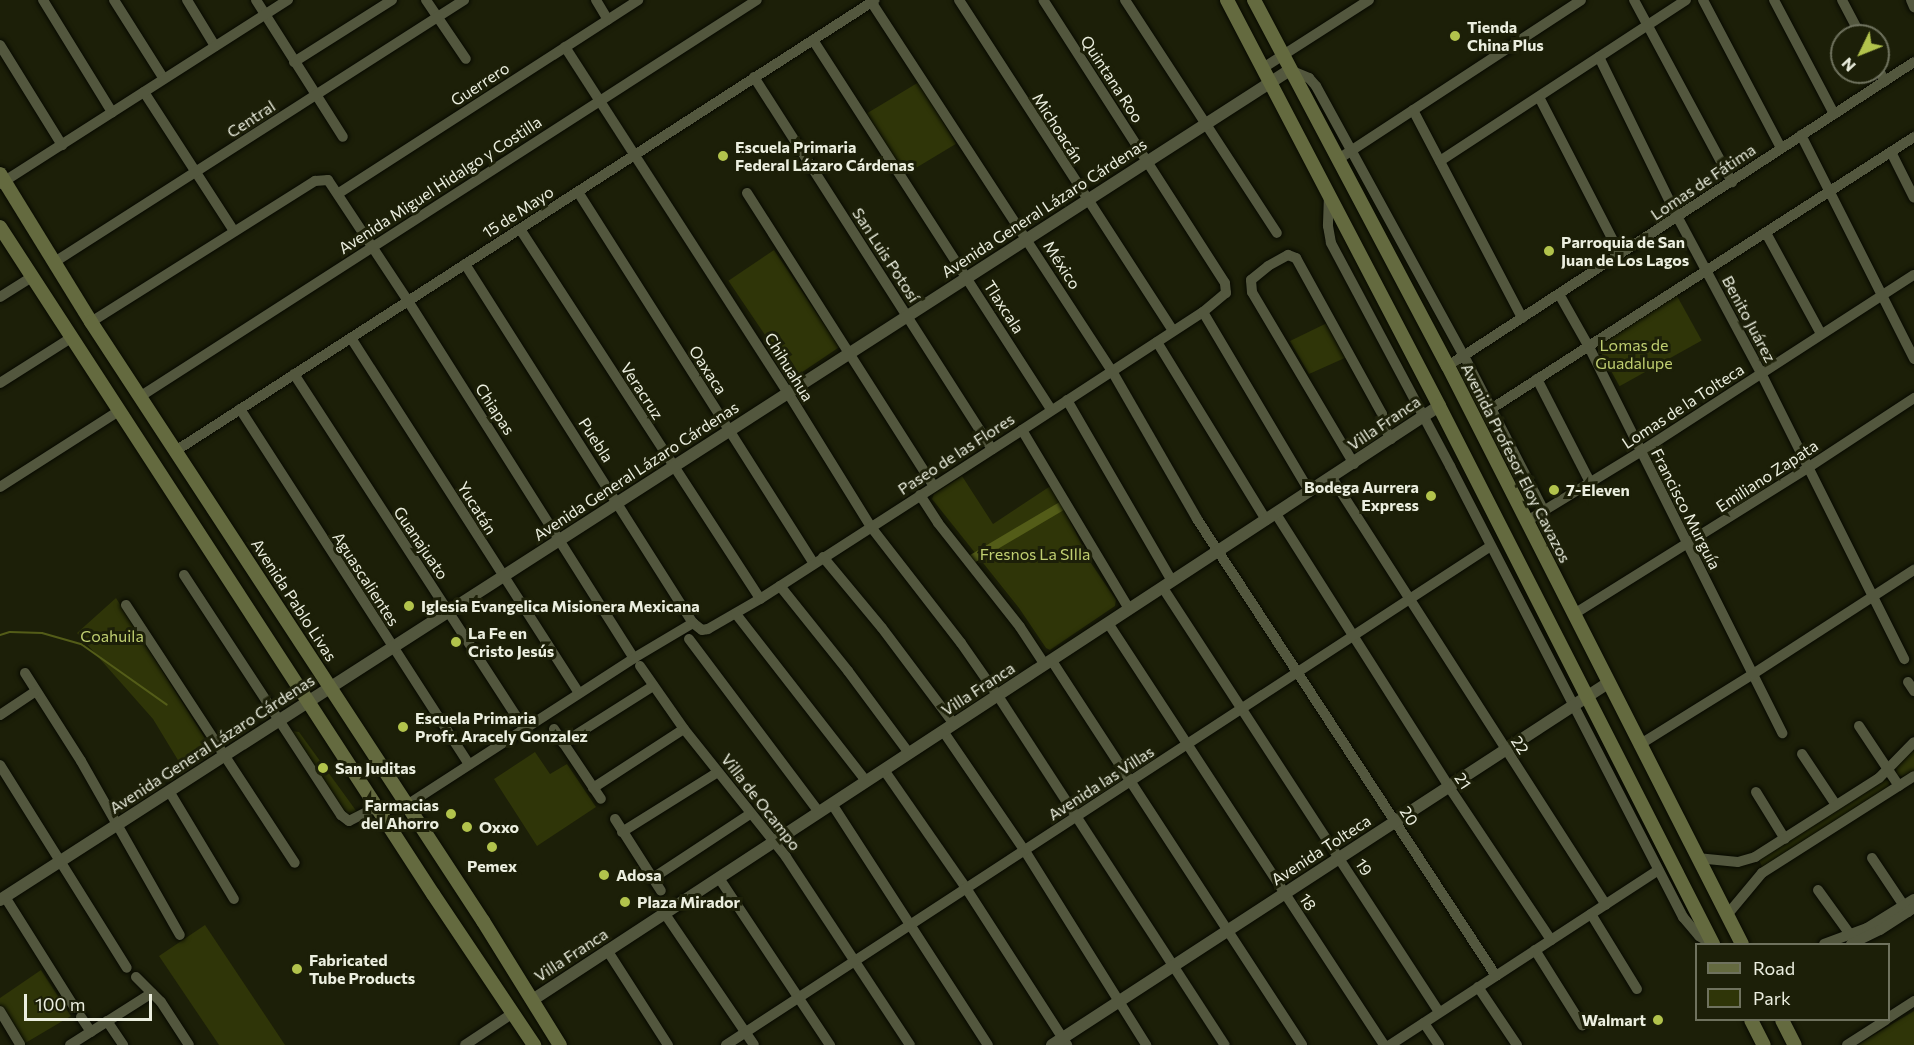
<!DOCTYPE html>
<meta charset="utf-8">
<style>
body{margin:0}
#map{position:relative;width:1914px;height:1045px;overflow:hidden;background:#1c1f08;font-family:Commissioner,sans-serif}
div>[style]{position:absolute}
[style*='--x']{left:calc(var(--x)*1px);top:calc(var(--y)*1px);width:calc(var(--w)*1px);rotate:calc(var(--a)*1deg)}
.green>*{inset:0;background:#2f3508;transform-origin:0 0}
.stream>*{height:2px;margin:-1px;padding:0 1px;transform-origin:1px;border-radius:1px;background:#535c18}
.canal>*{height:9px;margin:-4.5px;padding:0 4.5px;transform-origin:4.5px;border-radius:4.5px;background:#535c18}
.roads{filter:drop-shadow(0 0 2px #070900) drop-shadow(0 0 2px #070900)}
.minor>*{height:10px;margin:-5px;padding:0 5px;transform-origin:5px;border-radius:5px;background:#53573e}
.tertiary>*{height:12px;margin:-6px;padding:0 6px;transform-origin:6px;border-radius:6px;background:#53573e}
.secondary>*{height:14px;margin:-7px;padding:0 7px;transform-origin:7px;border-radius:7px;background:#646a3f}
.dots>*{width:16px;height:16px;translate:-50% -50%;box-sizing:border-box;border:3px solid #1c1f08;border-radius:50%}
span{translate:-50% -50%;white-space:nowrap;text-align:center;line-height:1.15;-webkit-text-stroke:6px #1c1f08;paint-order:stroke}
.poi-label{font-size:16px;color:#ebeedf;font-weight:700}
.left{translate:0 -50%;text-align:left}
.right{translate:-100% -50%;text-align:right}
.street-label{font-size:16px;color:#ebeedf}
.park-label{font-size:16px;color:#c0cf71}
.legend{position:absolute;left:1695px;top:943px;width:195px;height:78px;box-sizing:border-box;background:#1c1f08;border:2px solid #6f725e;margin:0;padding:8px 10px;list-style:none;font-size:18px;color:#ebeedf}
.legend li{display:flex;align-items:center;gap:12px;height:30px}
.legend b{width:30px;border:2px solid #6f725e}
.north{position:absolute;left:1830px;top:24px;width:60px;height:60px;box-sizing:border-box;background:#1c1f08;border:2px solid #6f725e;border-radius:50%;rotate:227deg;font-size:16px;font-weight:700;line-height:24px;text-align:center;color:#ebeedf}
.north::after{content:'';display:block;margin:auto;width:21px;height:27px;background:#b2c34c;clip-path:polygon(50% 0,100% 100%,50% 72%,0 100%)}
.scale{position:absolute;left:24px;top:994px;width:128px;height:27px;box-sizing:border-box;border:3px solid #ebeedf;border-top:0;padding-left:8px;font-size:18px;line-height:21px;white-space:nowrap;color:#ebeedf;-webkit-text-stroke:4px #1c1f08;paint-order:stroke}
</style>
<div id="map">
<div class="green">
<div style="left:919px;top:82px;width:72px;height:61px;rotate:59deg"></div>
<div style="left:774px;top:250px;width:117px;height:55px;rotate:56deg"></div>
<div style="left:1677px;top:296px;width:51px;height:94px;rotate:61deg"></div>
<div style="clip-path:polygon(1327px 323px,1347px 357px,1309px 374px,1290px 341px)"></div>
<div style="clip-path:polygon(962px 476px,993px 524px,1052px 485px,1091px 563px,1116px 600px,1115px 606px,1050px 650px,1046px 648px,1019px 608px,932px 499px,934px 494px)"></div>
<div style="clip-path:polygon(116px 598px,213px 751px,184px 770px,153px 719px,77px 633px)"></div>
<div style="clip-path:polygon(292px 731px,299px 732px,357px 812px,348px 817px)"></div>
<div style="clip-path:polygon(1914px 747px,1914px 771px,1901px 777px,1897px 775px,1895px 767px)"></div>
<div style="clip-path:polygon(535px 752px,550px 774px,567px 764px,596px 807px,537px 846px,494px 779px)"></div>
<div style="clip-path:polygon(1886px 779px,1890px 782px,1888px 788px,1763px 868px,1759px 860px)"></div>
<div style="clip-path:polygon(205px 925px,285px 1045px,219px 1045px,159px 956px)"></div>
<div style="clip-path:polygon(41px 970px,71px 1016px,22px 1045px,0 1009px,0 998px)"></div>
<div style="clip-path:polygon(1914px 1011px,1914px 1045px,1857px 1045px)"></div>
</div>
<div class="stream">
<div style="--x:0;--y:635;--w:10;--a:-17"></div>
<div style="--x:10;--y:632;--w:32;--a:2"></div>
<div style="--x:42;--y:633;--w:41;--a:15.8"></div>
<div style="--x:81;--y:644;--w:105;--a:35.3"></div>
</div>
<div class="canal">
<div style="--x:969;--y:560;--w:108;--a:-30.6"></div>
</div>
<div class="roads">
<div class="minor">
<div style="--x:43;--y:0;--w:132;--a:58.4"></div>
<div style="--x:114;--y:0;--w:93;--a:57.7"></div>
<div style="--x:187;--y:0;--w:54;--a:58.7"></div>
<div style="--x:256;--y:0;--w:162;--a:57.6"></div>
<div style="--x:426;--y:0;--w:71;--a:55.9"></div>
<div style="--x:596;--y:0;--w:23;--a:59"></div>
<div style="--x:870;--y:0;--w:443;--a:56.9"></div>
<div style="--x:1112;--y:371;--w:171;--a:60.1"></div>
<div style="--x:1197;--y:519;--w:546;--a:56.8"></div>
<div style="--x:959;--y:0;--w:394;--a:57.1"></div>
<div style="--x:1125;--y:0;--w:278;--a:56.9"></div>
<div style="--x:1634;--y:0;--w:207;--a:61.7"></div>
<div style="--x:1703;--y:0;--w:167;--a:62.2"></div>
<div style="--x:1774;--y:0;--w:129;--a:62.2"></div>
<div style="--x:1842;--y:0;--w:41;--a:62.2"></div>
<div style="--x:1911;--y:0;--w:8;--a:67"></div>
<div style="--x:813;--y:40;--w:440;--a:57.2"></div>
<div style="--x:0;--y:45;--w:118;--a:58.2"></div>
<div style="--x:565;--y:47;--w:412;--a:57.2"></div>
<div style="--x:788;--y:393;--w:158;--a:58.2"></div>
<div style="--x:871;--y:527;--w:147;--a:52.2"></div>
<div style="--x:961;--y:643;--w:65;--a:55.1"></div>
<div style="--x:998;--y:696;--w:416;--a:57"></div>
<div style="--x:1599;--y:57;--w:179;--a:63.9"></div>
<div style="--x:1678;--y:218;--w:176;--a:61.8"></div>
<div style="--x:1761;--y:373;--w:320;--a:63.4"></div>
<div style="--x:294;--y:62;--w:116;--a:-32.3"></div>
<div style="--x:1263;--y:68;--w:126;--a:-32.7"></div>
<div style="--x:1878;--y:69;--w:14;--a:60"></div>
<div style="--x:1290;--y:70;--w:21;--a:23"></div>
<div style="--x:1309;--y:78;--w:11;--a:49"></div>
<div style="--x:1316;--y:86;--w:308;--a:61.3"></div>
<div style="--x:1464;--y:356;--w:174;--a:62.7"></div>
<div style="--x:754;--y:77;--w:442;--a:57.4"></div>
<div style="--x:144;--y:92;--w:166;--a:57.1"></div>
<div style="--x:1539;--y:97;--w:177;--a:62.7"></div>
<div style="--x:1413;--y:110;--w:235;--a:62.3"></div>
<div style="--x:1801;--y:135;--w:251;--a:63.2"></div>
<div style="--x:1891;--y:152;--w:51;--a:63.4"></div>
<div style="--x:1340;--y:158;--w:288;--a:-33.2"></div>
<div style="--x:1440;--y:161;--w:294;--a:-33.2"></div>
<div style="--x:0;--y:184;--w:342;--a:-32.6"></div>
<div style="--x:578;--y:192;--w:439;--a:57.6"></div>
<div style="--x:339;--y:193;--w:356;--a:-32.8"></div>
<div style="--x:747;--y:193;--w:348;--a:57.5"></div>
<div style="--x:1329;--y:195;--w:31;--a:92"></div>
<div style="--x:1328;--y:226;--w:17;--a:80"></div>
<div style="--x:1331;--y:243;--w:253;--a:61.9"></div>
<div style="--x:1450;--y:466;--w:508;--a:62.68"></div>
<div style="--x:1683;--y:917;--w:25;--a:50"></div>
<div style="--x:1699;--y:936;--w:15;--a:32"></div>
<div style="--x:520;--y:229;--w:441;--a:57"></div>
<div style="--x:1766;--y:233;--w:115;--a:61.4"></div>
<div style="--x:53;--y:263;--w:488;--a:-32.6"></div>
<div style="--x:465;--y:264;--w:425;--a:57.6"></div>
<div style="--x:693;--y:623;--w:11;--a:38"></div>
<div style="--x:702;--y:630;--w:6;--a:-9"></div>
<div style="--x:708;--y:629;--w:60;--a:-30"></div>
<div style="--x:760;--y:599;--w:312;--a:-32.8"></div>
<div style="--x:1022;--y:430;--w:216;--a:-33.1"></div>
<div style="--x:1203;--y:312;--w:30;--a:-40"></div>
<div style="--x:1226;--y:293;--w:10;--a:-96"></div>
<div style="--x:1225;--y:283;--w:336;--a:-122.7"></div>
<div style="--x:1559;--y:294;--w:61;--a:60.5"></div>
<div style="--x:1589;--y:347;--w:432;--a:63.4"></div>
<div style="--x:0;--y:297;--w:38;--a:-32"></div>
<div style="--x:1203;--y:312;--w:209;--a:59.3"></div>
<div style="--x:91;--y:322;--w:265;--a:-32.2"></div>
<div style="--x:315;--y:181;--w:13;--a:-4"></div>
<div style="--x:328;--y:180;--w:145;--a:56.5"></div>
<div style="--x:408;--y:301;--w:423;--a:57.7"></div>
<div style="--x:351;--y:338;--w:422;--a:57.3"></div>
<div style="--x:1157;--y:342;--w:209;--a:58.5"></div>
<div style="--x:1448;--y:366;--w:556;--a:-33.12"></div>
<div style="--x:294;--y:374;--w:422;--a:57"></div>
<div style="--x:1537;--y:379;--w:116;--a:62.8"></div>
<div style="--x:0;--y:383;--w:84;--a:-32.4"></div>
<div style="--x:141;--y:396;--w:732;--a:-32.74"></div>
<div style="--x:1067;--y:400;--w:209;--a:59.9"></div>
<div style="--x:240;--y:409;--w:423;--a:57.2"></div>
<div style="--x:1491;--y:409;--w:503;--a:-32.74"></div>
<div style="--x:1022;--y:430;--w:209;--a:59.1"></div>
<div style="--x:177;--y:450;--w:830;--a:-32.81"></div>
<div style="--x:1354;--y:464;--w:200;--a:-120.7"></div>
<div style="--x:1252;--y:292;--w:12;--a:-95"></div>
<div style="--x:1251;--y:280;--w:22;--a:-39"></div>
<div style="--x:1268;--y:266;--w:23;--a:-29"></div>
<div style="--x:1288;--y:255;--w:9;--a:21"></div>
<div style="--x:1296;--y:258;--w:178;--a:61.1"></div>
<div style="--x:1382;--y:414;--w:13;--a:81"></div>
<div style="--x:1384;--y:427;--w:14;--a:60"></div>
<div style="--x:1332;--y:478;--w:507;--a:57.31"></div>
<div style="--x:0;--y:487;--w:141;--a:-32.6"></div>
<div style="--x:920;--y:495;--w:33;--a:57"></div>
<div style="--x:938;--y:523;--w:132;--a:51.7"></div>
<div style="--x:1020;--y:627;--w:45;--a:56.7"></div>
<div style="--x:1276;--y:514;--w:323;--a:57.6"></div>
<div style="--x:1449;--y:787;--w:184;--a:56.3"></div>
<div style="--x:1527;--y:521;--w:132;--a:-31.4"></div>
<div style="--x:1640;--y:452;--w:326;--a:-32.9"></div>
<div style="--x:823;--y:557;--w:92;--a:50.3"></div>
<div style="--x:882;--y:628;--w:120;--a:53.1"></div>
<div style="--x:184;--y:575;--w:287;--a:56.8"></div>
<div style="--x:341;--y:815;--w:10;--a:37"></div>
<div style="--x:349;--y:821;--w:30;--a:-27"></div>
<div style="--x:780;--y:586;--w:109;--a:51.3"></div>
<div style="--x:848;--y:671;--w:102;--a:53.4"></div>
<div style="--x:1163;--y:588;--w:506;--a:56.94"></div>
<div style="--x:126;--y:605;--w:308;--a:56.8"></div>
<div style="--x:736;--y:614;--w:212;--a:52.1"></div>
<div style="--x:1574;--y:614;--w:277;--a:-32"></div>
<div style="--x:1809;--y:467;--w:126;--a:-33.3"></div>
<div style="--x:1108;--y:623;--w:504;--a:56.81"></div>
<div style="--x:689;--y:639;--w:216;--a:53.1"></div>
<div style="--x:1052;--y:661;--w:458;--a:56.9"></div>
<div style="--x:640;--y:666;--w:77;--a:55.1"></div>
<div style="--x:684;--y:729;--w:164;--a:51.4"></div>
<div style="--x:786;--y:857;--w:225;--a:56.6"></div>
<div style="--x:25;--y:673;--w:104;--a:57.5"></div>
<div style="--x:81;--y:761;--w:200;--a:60.4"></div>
<div style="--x:1908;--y:682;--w:11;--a:56"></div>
<div style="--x:0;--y:715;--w:43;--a:-33.7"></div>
<div style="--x:1859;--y:726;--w:72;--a:56.3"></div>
<div style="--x:554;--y:729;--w:84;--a:56.1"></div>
<div style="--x:943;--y:731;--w:145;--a:55.7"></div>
<div style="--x:1025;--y:851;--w:229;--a:58"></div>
<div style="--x:563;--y:743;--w:107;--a:-32.3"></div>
<div style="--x:1639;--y:745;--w:134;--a:-31.9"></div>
<div style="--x:1753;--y:674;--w:192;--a:-32.9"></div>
<div style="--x:1802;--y:754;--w:61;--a:56.3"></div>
<div style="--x:0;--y:765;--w:239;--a:58"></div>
<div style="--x:884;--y:770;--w:144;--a:55.2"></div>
<div style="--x:966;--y:888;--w:187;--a:57.2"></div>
<div style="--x:593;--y:788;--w:108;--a:-33"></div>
<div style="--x:169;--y:791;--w:126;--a:59"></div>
<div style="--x:1756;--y:792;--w:55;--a:58.3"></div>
<div style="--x:832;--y:804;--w:287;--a:57.1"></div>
<div style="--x:407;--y:805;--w:270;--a:-32.9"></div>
<div style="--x:634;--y:658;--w:69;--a:-30.7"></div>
<div style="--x:615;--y:819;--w:85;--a:57.4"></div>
<div style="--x:622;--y:832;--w:113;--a:-32"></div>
<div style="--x:1697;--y:858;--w:41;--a:5.6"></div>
<div style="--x:1738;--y:862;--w:18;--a:-16"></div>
<div style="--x:1755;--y:857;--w:147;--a:-32.5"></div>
<div style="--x:1879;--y:778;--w:50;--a:-45.8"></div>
<div style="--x:1872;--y:858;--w:65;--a:56.3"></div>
<div style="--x:653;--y:878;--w:116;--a:-33.4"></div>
<div style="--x:719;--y:878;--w:201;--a:56.4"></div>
<div style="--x:1818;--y:890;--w:62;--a:54.2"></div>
<div style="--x:5;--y:897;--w:131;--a:57.8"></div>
<div style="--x:665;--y:914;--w:158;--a:55.8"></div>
<div style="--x:1591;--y:914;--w:88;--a:58.5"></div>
<div style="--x:1727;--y:915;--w:55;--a:-50.2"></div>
<div style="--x:1762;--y:873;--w:180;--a:-32.5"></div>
<div style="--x:1824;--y:944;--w:46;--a:-20.4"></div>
<div style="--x:1867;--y:928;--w:55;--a:-31.7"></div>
<div style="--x:1851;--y:944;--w:32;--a:-26"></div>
<div style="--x:1880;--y:930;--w:40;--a:-32.9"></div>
<div style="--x:607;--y:950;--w:113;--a:57.3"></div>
<div style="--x:1535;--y:950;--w:89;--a:57.9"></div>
<div style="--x:136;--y:977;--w:35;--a:45"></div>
<div style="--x:161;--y:1002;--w:51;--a:56.9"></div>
<div style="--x:1478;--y:987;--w:70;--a:56.1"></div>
<div style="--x:0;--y:1011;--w:39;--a:59"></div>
<div style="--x:81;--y:1017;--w:18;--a:56"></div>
<div style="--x:1888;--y:1018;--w:31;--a:-33"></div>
<div style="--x:107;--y:1021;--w:29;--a:56"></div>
<div style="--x:1424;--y:1023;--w:27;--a:56"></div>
<div style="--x:70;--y:1045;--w:97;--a:-32.4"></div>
<div style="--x:465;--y:1045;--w:58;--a:-33.7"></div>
<div style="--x:726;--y:1045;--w:913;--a:-33.12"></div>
<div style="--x:1390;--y:1045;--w:320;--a:-33.1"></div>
<div style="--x:1847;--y:1045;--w:46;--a:-32.7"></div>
</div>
<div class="tertiary">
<div style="--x:0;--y:900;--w:1534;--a:-32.76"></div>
<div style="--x:534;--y:999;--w:1082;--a:-33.23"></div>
<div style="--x:1052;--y:1045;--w:663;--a:-33.07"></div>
</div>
<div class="secondary">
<div style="--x:1227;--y:0;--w:458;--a:62.4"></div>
<div style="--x:1439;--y:406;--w:604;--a:63.01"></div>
<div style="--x:1254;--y:0;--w:414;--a:62.1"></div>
<div style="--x:1448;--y:366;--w:648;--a:63.04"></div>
<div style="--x:0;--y:174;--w:174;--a:58.4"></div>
<div style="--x:91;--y:322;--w:716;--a:56.8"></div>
<div style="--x:483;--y:921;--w:146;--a:58.2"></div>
<div style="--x:0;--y:227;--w:795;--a:57.01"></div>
<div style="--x:433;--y:894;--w:182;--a:56.2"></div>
<div style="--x:1751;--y:1020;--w:28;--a:63"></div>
<div style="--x:1782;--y:1020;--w:28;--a:63"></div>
</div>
</div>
<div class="dots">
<div style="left:1455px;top:36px;background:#b2c34c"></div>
<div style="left:723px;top:156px;background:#b2c34c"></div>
<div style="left:1549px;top:251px;background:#b2c34c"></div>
<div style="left:1554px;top:490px;background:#b2c34c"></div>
<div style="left:1431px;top:496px;background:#b2c34c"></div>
<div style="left:409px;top:606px;background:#b2c34c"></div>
<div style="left:456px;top:642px;background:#b2c34c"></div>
<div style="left:403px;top:727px;background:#b2c34c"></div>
<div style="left:323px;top:768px;background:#b2c34c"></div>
<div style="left:451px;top:814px;background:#b2c34c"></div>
<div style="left:467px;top:827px;background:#b2c34c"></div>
<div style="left:492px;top:847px;background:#b2c34c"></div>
<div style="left:604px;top:875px;background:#b2c34c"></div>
<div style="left:625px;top:902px;background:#b2c34c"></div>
<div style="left:297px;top:969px;background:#b2c34c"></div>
<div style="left:1658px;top:1020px;background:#b2c34c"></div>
</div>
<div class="poi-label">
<span class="left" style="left:1467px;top:36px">Tienda<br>China Plus</span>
<span class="left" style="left:735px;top:156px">Escuela Primaria<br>Federal Lázaro Cárdenas</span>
<span class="left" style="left:1561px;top:251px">Parroquia de San<br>Juan de Los Lagos</span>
<span class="right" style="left:1419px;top:496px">Bodega Aurrera<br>Express</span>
<span class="left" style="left:1566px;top:490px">7-Eleven</span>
<span class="left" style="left:421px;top:606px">Iglesia Evangelica Misionera Mexicana</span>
<span class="left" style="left:468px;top:642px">La Fe en<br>Cristo Jesús</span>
<span class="left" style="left:415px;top:727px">Escuela Primaria<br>Profr. Aracely Gonzalez</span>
<span class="left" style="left:335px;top:768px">San Juditas</span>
<span class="right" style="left:439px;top:814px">Farmacias<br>del Ahorro</span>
<span class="left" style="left:479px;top:827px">Oxxo</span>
<span style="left:492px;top:866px">Pemex</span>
<span class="left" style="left:616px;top:875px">Adosa</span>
<span class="left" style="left:637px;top:902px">Plaza Mirador</span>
<span class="left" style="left:309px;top:969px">Fabricated<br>Tube Products</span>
<span class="right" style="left:1646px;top:1020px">Walmart</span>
</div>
<div class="street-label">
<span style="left:1112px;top:79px;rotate:57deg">Quintana Roo</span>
<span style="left:480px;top:84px;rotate:-33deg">Guerrero</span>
<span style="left:251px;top:119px;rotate:-33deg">Central</span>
<span style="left:1058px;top:128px;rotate:57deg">Michoacán</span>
<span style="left:1703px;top:182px;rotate:-34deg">Lomas de Fátima</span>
<span style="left:440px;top:185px;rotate:-33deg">Avenida Miguel Hidalgo y Costilla</span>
<span style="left:1044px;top:208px;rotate:-33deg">Avenida General Lázaro Cárdenas</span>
<span style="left:518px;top:212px;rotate:-33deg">15 de Mayo</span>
<span style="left:886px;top:255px;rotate:57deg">San Luis Potosí</span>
<span style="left:1062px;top:265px;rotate:57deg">México</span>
<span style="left:1004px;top:307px;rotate:57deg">Tlaxcala</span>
<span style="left:1749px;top:319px;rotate:62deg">Benito Juárez</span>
<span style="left:789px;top:367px;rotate:58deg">Chihuahua</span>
<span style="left:708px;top:370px;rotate:57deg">Oaxaca</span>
<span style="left:642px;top:391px;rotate:57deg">Veracruz</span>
<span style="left:1683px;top:406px;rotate:-33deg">Lomas de la Tolteca</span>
<span style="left:495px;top:409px;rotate:57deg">Chiapas</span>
<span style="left:1384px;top:423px;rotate:-34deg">Villa Franca</span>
<span style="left:596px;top:440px;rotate:57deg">Puebla</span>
<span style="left:956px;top:454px;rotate:-33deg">Paseo de las Flores</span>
<span style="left:1516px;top:463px;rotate:63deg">Avenida Profesor Eloy Cavazos</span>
<span style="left:636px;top:471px;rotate:-33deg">Avenida General Lázaro Cárdenas</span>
<span style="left:1767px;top:476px;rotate:-33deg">Emiliano Zapata</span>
<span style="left:477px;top:508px;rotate:58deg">Yucatán</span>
<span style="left:1686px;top:509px;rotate:63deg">Francisco Murguía</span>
<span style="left:421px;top:543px;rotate:56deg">Guanajuato</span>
<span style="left:366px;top:579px;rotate:57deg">Aguascalientes</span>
<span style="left:294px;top:600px;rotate:57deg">Avenida Pablo Livas</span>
<span style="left:978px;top:689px;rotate:-33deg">Villa Franca</span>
<span style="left:212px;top:744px;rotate:-33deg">Avenida General Lázaro Cárdenas</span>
<span style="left:1520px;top:745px;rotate:57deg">22</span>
<span style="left:1463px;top:781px;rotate:57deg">21</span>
<span style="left:1101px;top:783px;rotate:-33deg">Avenida las Villas</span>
<span style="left:761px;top:802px;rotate:52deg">Villa de Ocampo</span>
<span style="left:1409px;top:816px;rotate:57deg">20</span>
<span style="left:1321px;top:850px;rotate:-33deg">Avenida Tolteca</span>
<span style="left:1364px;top:867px;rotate:57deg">19</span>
<span style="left:1308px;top:902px;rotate:57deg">18</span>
<span style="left:571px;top:955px;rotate:-33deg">Villa Franca</span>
</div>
<div class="park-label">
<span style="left:1634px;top:354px">Lomas de<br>Guadalupe</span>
<span style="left:1035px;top:554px">Fresnos La SIlla</span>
<span style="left:112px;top:636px">Coahuila</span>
</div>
<ul class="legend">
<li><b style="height:8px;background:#646a3f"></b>Road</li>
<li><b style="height:16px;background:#2f3508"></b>Park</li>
</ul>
<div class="north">N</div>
<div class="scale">100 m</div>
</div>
